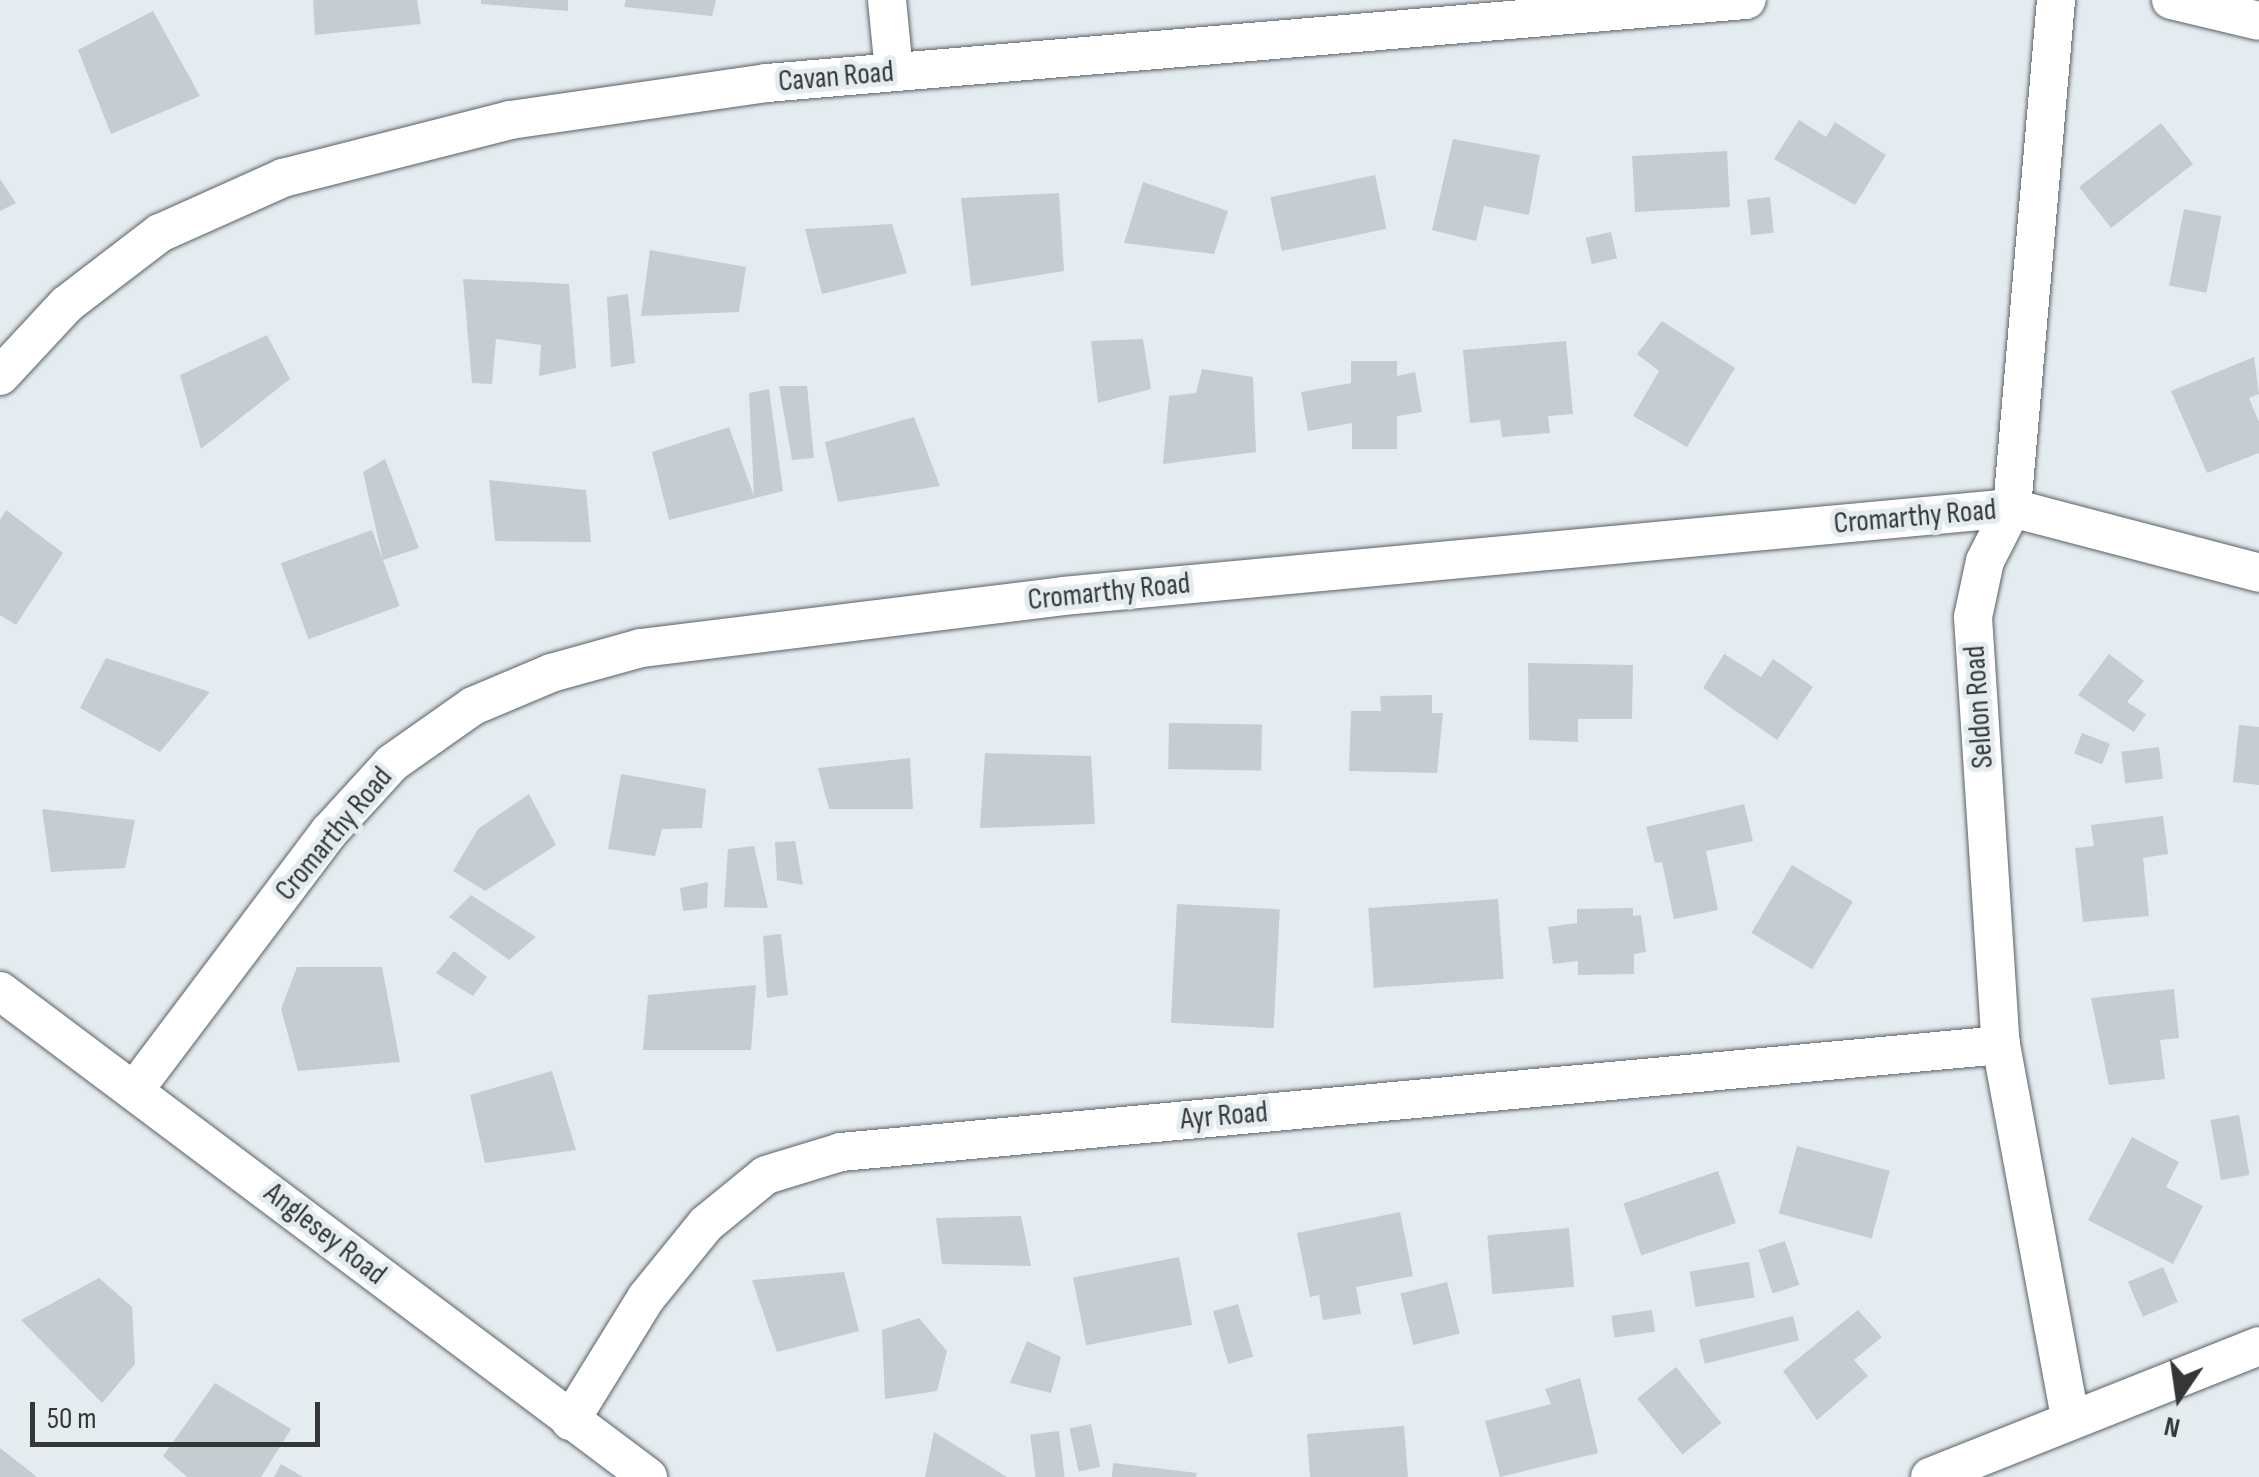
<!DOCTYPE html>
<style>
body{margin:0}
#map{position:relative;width:2259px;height:1477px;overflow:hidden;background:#e4ecf0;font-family:"Sofia Sans Condensed",sans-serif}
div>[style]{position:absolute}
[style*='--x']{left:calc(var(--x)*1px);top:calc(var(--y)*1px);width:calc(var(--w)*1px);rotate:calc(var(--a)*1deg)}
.building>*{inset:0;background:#c6cdd1;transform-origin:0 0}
.roads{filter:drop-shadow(0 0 2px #5b6165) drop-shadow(0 0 2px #5b6165)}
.minor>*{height:38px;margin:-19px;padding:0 19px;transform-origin:19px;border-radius:19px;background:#fff}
span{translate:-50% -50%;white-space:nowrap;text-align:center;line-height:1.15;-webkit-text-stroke:10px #e4ecf0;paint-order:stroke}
.street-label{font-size:30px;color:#343638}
.north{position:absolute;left:2129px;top:1347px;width:100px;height:100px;-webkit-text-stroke:8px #e4ecf0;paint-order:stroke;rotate:193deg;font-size:28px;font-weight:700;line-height:40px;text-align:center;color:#343638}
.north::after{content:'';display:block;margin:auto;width:35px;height:45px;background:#343638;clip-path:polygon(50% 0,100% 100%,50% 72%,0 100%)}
.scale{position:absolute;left:30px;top:1402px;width:290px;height:45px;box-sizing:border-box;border:5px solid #343638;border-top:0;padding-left:12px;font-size:30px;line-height:35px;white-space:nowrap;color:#343638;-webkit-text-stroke:8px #e4ecf0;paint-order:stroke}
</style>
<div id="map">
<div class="building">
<div style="clip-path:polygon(313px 0,417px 0,421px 24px,315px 35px)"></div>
<div style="clip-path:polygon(481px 0,568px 0,568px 11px,481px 4px)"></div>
<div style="clip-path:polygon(626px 0,716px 0,712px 16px,624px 7px)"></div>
<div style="clip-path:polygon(153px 11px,200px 96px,111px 134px,78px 50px)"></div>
<div style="clip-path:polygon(1799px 120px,1826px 137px,1835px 122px,1886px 155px,1855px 205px,1774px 159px)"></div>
<div style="left:2161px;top:123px;width:52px;height:104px;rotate:52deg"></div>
<div style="clip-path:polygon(1453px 139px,1540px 155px,1529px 215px,1484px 206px,1476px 241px,1432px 230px)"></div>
<div style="left:1727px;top:151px;width:56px;height:95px;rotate:87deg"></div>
<div style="left:1375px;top:175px;width:55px;height:107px;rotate:78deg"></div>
<div style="clip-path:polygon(0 179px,16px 203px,0 211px)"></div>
<div style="clip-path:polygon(1143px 182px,1228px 211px,1214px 254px,1124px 243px)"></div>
<div style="clip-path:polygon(1059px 193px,1064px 271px,971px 286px,961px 198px)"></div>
<div style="left:1770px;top:197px;width:36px;height:23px;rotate:84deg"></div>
<div style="left:2184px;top:209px;width:38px;height:78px;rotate:11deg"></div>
<div style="clip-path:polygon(892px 224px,907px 273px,822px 294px,805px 229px)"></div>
<div style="left:1611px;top:232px;width:27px;height:26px;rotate:77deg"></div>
<div style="clip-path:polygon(650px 250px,746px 267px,739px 312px,641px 316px)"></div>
<div style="clip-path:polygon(463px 279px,569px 284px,576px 368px,539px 376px,541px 345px,496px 339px,492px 384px,472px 383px)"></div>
<div style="clip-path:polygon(628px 294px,635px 363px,611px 367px,607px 297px)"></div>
<div style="clip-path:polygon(1662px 321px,1735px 368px,1687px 447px,1633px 416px,1659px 371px,1637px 354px)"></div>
<div style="clip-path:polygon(267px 335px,290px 379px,201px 449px,180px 375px)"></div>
<div style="clip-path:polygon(1143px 339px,1151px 389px,1098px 403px,1091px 341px)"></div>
<div style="clip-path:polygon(1566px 341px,1573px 414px,1548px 416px,1550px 433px,1502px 437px,1500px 420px,1470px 423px,1463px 350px)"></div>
<div style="clip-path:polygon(2254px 357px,2259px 394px,2249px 398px,2259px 422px,2259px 453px,2207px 473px,2171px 391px)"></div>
<div style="clip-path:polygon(1351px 361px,1397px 361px,1397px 376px,1415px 372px,1422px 412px,1397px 416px,1397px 449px,1352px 449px,1352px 423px,1308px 431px,1301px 392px,1351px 383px)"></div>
<div style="clip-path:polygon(1202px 369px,1253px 377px,1256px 452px,1163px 464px,1169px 396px,1196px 393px)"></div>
<div style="clip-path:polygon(779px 386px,807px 386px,814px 458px,792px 460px)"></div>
<div style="clip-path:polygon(769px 389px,783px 491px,669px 520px,652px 452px,729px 427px,754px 496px,749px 393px)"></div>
<div style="clip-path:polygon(914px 417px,940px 486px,838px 502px,825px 442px)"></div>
<div style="clip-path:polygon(385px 459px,419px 548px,383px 560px,363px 472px)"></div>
<div style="clip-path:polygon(489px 480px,586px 490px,591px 542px,495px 541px)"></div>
<div style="clip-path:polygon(6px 510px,63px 553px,16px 625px,0 615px,0 520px)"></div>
<div style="left:372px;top:530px;width:81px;height:97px;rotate:70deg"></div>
<div style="clip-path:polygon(1724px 654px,1761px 677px,1773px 659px,1813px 687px,1777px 740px,1703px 688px)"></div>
<div style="clip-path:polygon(2109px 654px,2144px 681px,2127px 702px,2146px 714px,2134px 732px,2078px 695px)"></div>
<div style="clip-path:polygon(106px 658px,210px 692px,160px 752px,80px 708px)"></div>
<div style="clip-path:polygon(1528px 663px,1633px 665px,1632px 719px,1578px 719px,1578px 742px,1529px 740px)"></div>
<div style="clip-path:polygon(1432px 695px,1432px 713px,1443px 713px,1437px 773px,1349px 771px,1351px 711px,1381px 711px,1380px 696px)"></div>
<div style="left:1169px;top:723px;width:93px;height:46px;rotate:1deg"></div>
<div style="clip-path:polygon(2239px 725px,2259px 727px,2259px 785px,2233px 782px)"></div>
<div style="left:2082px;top:733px;width:30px;height:22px;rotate:21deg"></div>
<div style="left:2159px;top:747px;width:32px;height:38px;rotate:83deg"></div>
<div style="clip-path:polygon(985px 753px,1091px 756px,1095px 824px,980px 828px)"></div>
<div style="clip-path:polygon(910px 758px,913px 809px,829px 809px,818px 768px)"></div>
<div style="clip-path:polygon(621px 774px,706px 789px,702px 828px,662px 829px,655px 856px,608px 849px)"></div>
<div style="clip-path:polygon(529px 794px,556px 845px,485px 891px,453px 871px,478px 829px)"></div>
<div style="clip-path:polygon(1744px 804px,1753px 841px,1706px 851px,1718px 910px,1674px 919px,1662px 862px,1655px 863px,1646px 827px)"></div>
<div style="clip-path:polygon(42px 809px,135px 820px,125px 868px,51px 872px)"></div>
<div style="clip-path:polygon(2163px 816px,2168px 854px,2143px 858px,2149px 916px,2083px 922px,2075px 848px,2094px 846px,2091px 825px)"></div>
<div style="clip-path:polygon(795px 841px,803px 885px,777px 880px,775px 842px)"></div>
<div style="clip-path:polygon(754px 846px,768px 908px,724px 907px,728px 849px)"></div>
<div style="left:1792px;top:865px;width:71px;height:79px;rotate:31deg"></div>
<div style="clip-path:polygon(708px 882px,707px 908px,683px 911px,680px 888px)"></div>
<div style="clip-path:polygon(471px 895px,536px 937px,509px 960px,449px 917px)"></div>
<div style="left:1498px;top:899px;width:80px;height:130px;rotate:86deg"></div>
<div style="left:1177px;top:904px;width:103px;height:119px;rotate:3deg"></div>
<div style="clip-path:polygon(1633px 908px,1633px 916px,1641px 915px,1646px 952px,1634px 954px,1634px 974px,1578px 975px,1578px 961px,1553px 964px,1548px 927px,1577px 923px,1577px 909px)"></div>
<div style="clip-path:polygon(781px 934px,788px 995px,767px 998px,763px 936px)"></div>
<div style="clip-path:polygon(454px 951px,487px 977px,473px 996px,436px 973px)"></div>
<div style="clip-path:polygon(297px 967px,382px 967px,400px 1062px,298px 1071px,281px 1009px)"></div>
<div style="clip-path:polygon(756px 985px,751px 1050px,643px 1050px,648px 995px)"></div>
<div style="clip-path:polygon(2174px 989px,2179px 1038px,2160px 1040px,2165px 1079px,2109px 1085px,2091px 998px)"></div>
<div style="clip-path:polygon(552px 1071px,576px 1150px,485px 1163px,470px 1095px)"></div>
<div style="left:2239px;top:1115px;width:61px;height:29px;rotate:80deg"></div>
<div style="clip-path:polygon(2132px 1137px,2179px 1162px,2166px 1187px,2203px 1206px,2173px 1264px,2088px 1220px)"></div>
<div style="left:1797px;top:1146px;width:96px;height:70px;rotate:15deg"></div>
<div style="left:1718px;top:1171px;width:55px;height:100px;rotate:71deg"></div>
<div style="clip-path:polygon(1400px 1212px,1413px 1276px,1356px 1287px,1361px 1314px,1323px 1320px,1319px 1295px,1310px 1297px,1297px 1233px)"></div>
<div style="clip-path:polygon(1021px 1216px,1031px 1266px,942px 1264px,936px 1218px)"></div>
<div style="left:1569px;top:1228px;width:59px;height:82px;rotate:85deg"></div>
<div style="left:1785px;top:1241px;width:46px;height:28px;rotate:72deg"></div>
<div style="left:1179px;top:1257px;width:69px;height:108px;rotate:79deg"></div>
<div style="left:1749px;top:1262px;width:36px;height:60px;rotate:81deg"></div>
<div style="left:2163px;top:1267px;width:38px;height:38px;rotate:67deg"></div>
<div style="clip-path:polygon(844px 1272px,859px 1331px,777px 1352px,752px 1280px)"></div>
<div style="clip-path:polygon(99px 1278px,132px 1307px,135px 1364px,102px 1403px,21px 1320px)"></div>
<div style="left:1447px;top:1282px;width:53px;height:48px;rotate:76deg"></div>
<div style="left:1238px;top:1304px;width:55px;height:26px;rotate:74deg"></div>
<div style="left:1652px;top:1310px;width:22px;height:41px;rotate:82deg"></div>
<div style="clip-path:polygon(1858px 1310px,1882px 1337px,1854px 1360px,1868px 1376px,1817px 1420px,1783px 1371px)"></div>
<div style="left:1793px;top:1316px;width:25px;height:97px;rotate:76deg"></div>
<div style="clip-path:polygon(919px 1318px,947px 1351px,937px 1391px,885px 1399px,882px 1330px)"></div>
<div style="clip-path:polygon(1027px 1341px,1061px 1357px,1051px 1393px,1010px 1383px)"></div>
<div style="left:1676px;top:1367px;width:72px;height:50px;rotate:51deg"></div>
<div style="clip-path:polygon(1580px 1378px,1598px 1453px,1500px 1477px,1485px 1421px,1551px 1404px,1545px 1389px)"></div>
<div style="clip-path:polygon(215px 1383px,291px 1429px,261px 1477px,187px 1477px,163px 1456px)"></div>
<div style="left:1091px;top:1424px;width:44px;height:22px;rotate:78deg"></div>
<div style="clip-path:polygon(1404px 1426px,1408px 1477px,1310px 1477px,1307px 1434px)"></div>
<div style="left:1059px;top:1431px;width:46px;height:29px;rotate:83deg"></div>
<div style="clip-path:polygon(934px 1432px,1007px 1477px,925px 1477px)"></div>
<div style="clip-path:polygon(0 1448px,37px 1477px,0 1477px)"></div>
<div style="clip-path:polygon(1113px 1463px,1197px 1473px,1196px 1477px,1112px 1477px)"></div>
<div style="clip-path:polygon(281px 1464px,303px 1477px,274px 1477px)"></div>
</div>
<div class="roads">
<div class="minor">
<div style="--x:887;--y:0;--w:72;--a:84.4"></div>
<div style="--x:2056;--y:0;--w:510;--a:94.95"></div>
<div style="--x:2012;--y:508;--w:59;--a:117"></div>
<div style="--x:1985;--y:561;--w:57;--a:102.1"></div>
<div style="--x:1973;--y:617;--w:429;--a:86.3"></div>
<div style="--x:2001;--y:1045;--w:377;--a:79.5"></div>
<div style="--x:2171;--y:0;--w:90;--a:13.4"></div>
<div style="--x:0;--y:376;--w:98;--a:-47.1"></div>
<div style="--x:67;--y:304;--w:117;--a:-37.4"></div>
<div style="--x:160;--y:233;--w:135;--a:-24.1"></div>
<div style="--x:283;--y:178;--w:234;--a:-14.3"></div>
<div style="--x:510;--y:120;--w:260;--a:-8.2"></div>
<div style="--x:767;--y:83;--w:983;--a:-4.85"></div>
<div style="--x:0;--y:991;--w:810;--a:36.87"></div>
<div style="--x:136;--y:1088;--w:321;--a:-53"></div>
<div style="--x:329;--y:832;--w:93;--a:-47.6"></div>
<div style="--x:392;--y:763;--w:99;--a:-35.1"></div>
<div style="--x:473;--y:706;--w:85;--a:-22.9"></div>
<div style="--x:551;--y:673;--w:93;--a:-15.5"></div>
<div style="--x:641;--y:648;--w:425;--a:-7"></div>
<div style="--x:1063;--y:596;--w:953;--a:-5.3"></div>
<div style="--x:2012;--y:508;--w:255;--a:14.7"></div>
<div style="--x:570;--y:1421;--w:145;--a:-58.3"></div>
<div style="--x:646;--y:1298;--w:95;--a:-51"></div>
<div style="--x:706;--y:1224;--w:77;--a:-39.2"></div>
<div style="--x:766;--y:1175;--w:78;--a:-17"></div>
<div style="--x:841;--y:1152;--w:1165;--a:-5.27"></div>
<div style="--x:1930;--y:1477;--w:354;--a:-21.7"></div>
</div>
</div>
<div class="street-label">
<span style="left:836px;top:77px;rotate:-5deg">Cavan Road</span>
<span style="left:1915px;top:517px;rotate:-5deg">Cromarthy Road</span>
<span style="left:1109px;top:592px;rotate:-6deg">Cromarthy Road</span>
<span style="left:1979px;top:707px;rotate:-94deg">Seldon Road</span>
<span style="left:334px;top:834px;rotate:-50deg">Cromarthy Road</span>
<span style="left:1224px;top:1116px;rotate:-5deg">Ayr Road</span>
<span style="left:325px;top:1234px;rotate:38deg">Anglesey Road</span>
</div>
<div class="north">N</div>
<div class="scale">50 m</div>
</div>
